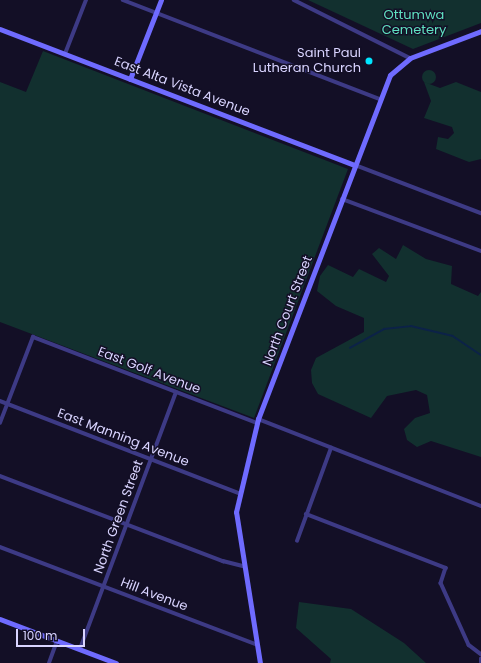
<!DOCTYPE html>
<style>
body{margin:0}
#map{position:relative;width:481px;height:663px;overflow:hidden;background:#130f26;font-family:Poppins,sans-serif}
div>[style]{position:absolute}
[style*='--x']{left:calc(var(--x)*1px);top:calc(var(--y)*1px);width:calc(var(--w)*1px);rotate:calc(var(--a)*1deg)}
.green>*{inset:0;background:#12302f}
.round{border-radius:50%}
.stream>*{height:1.5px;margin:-0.75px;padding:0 0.75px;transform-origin:0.75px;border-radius:0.75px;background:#0c2248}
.street>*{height:3.5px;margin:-1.75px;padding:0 1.75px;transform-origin:1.75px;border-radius:1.75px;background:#3d3a85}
.secondary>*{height:5px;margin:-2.5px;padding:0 2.5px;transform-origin:2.5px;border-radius:2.5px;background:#6f6bff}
.dots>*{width:11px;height:11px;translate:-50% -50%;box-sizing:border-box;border:2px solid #130f26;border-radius:50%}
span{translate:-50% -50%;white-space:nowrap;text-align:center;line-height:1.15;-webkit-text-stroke:3px #130f26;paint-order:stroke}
.park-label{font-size:13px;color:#5fe0c0}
.poi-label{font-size:13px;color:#d9d4ff}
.right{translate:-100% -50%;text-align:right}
.street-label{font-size:13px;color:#d9d4ff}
.scale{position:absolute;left:16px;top:629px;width:69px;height:18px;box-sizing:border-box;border:2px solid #d9d4ff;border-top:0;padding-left:5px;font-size:12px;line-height:14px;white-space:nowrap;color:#d9d4ff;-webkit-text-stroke:3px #130f26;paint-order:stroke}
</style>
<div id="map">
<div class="green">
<div style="clip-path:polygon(308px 0,481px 0,481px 23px,413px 49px)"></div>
<div style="clip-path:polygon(43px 51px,348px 169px,254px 418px,0 322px,0 82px,26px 92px)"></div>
<div class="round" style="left:422px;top:70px;width:14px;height:14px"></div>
<div style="clip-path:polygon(424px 82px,440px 88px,456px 82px,481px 92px,481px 159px,469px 162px,436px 149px,438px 137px,448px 139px,454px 133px,452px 127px,424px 118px,431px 101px)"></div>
<div style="clip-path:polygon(403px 245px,426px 259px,452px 266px,451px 284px,478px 296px,481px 292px,481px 457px,431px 441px,417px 447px,407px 440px,404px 429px,415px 418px,430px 413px,427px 395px,416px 390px,387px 396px,371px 418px,318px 394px,312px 383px,311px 370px,316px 358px,364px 332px,364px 318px,336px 306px,317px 291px,320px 276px,328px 265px,353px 277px,359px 269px,386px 282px,389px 276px,372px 254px,379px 248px,396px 259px)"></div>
<div style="clip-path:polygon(299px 602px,351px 609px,404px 643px,426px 663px,330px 663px,331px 659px,296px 628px)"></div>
</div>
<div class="stream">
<div style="--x:350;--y:348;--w:39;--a:-29"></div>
<div style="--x:384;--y:329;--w:27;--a:-6"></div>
<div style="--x:411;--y:326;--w:43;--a:13.4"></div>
<div style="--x:453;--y:336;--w:34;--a:34"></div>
</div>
<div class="street">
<div style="--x:123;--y:0;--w:275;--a:21.1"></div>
<div style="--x:294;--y:0;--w:130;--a:26.6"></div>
<div style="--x:65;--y:54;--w:58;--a:-68.7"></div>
<div style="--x:355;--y:165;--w:135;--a:20.9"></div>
<div style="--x:342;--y:199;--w:148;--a:20.5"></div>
<div style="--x:0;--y:401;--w:255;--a:21.1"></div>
<div style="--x:258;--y:419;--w:239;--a:21.3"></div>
<div style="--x:0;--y:423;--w:92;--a:-69"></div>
<div style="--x:33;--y:337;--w:240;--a:21"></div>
<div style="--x:0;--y:476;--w:239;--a:20.9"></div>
<div style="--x:223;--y:561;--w:21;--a:14"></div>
<div style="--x:306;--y:514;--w:150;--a:21.1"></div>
<div style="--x:446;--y:568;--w:16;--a:108"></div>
<div style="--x:441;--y:583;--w:68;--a:65.7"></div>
<div style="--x:469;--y:645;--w:15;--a:37"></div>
<div style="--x:297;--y:541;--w:99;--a:-69.9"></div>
<div style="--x:0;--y:547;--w:274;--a:20.8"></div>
<div style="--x:80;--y:649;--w:274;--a:-69.5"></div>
<div style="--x:49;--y:663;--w:23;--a:-70"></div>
<div style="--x:481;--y:663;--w:4;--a:-90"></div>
</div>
<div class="secondary">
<div style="--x:0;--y:29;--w:380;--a:21"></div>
<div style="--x:130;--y:79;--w:85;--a:-68.6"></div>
<div style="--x:0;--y:619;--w:124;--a:20.8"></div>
<div style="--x:260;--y:663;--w:153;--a:-99"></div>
<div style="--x:236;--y:512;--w:96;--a:-76.7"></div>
<div style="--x:258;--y:419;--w:368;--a:-69"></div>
<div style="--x:390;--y:75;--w:26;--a:-40"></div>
<div style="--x:410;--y:58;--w:76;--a:-20.8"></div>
</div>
<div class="dots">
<div style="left:369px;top:61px;background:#00e5ff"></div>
</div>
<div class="park-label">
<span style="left:414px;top:23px">Ottumwa<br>Cemetery</span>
</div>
<div class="poi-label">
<span class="right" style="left:361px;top:61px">Saint Paul<br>Lutheran Church</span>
</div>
<div class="street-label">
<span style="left:182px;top:87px;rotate:21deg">East Alta Vista Avenue</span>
<span style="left:288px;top:311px;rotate:-69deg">North Court Street</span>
<span style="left:149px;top:371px;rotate:21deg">East Golf Avenue</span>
<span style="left:123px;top:438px;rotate:21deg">East Manning Avenue</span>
<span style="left:119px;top:517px;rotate:-70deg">North Green Street</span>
<span style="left:154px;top:595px;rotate:21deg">Hill Avenue</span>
</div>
<div class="scale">100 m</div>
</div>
